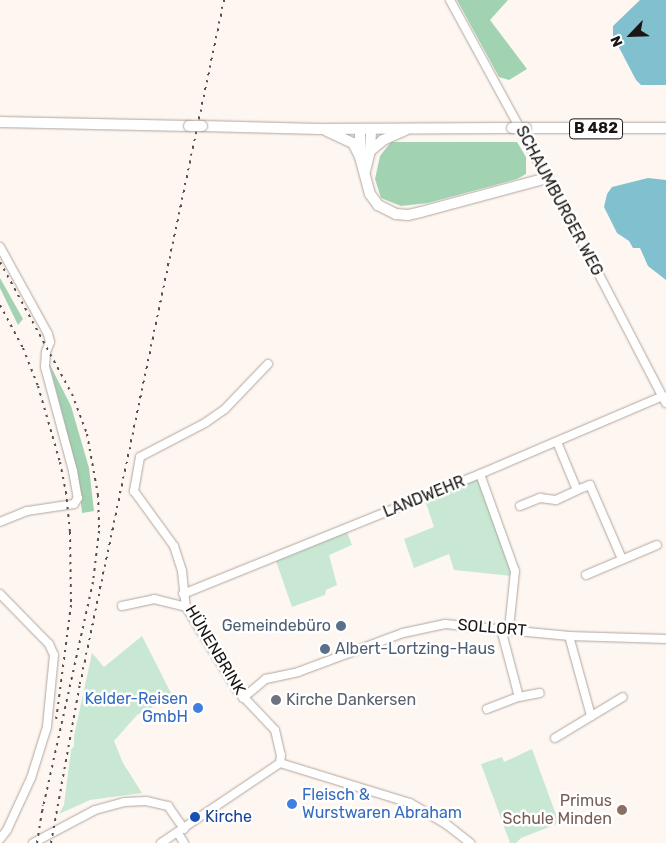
<!DOCTYPE html>
<meta charset="utf-8">
<style>
body{margin:0}
#map{position:relative;width:666px;height:843px;overflow:hidden;background:#fef6f0;font-family:Rubik,sans-serif}
div>[style]{position:absolute}
[style*='--x']{left:calc(var(--x)*1px);top:calc(var(--y)*1px);width:calc(var(--w)*1px);rotate:calc(var(--a)*1deg)}
.green>*{inset:0;background:#c8e8d3}
.forest>*{inset:0;background:#a1d3b3}
.water>*{inset:0;background:#80c0cf}
.roads{filter:drop-shadow(0 0 1px #b0a6a0) drop-shadow(0 0 1px #b0a6a0)}
.minor>*{height:8px;margin:-4px;padding:0 4px;transform-origin:4px;border-radius:4px;background:#fff}
.major>*{height:10px;margin:-5px;padding:0 5px;transform-origin:5px;border-radius:5px;background:#fff}
.rail>*{height:2px;margin-top:-1px;transform-origin:0;background:repeating-linear-gradient(90deg,#56514e 0 2.5px,transparent 0 7.5px)}
.bridges{filter:drop-shadow(0 0 1px #b0a6a0) drop-shadow(0 0 1px #b0a6a0)}
.major-bridge>*{height:10px;margin:-5px;padding:0 5px;transform-origin:5px;border-radius:5px;background:#fff}
.dots>*{width:14px;height:14px;translate:-50% -50%;box-sizing:border-box;border:2px solid #fff;border-radius:50%}
span{translate:-50% -50%;white-space:nowrap;text-align:center;line-height:1.15;-webkit-text-stroke:5px #fff;paint-order:stroke}
.shield-label span{padding:1px 4px;background:#fff;border:1px solid;border-radius:4px;-webkit-text-stroke-width:0}
.shield-label{font-size:15px;color:#1a1614;font-weight:700}
.street-label{font-size:16px;color:#1a1614}
.service-label{font-size:16px;color:#4e5e75}
.right{translate:-100% -50%;text-align:right}
.left{translate:0 -50%;text-align:left}
.shop-label{font-size:16px;color:#366cbe}
.worship-label{font-size:16px;color:#5b616d}
.education-label{font-size:16px;color:#785e54}
.transit-label{font-size:16px;color:#164399}
.north{position:absolute;left:606px;top:10px;width:50px;height:50px;-webkit-text-stroke:4px #fff;paint-order:stroke;rotate:246deg;font-size:14px;font-weight:700;line-height:20px;text-align:center;color:#1a1614}
.north::after{content:'';display:block;margin:auto;width:18px;height:22px;background:#1a1614;clip-path:polygon(50% 0,100% 100%,50% 72%,0 100%)}
</style>
<div id="map">
<div class="green">
<div style="clip-path:polygon(476px 479px,480px 482px,512px 569px,512px 576px,454px 570px,449px 554px,414px 568px,404px 539px,434px 527px,425px 500px)"></div>
<div style="clip-path:polygon(347px 532px,352px 545px,329px 555px,337px 585px,326px 590px,325px 595px,292px 607px,276px 561px)"></div>
<div style="clip-path:polygon(142px 636px,173px 697px,137px 715px,114px 741px,123px 763px,142px 793px,90px 800px,59px 814px,64px 805px,71px 750px,74px 746px,74px 736px,92px 653px,104px 667px)"></div>
<div style="clip-path:polygon(532px 749px,559px 823px,521px 838px,516px 843px,510px 843px,481px 764px,502px 757px,504px 762px)"></div>
</div>
<div class="forest">
<div style="clip-path:polygon(457px 0,508px 0,490px 20px,527px 69px,509px 80px,499px 77px)"></div>
<div style="clip-path:polygon(391px 142px,517px 142px,526px 157px,526px 174px,517px 179px,428px 203px,401px 206px,381px 198px,375px 179px,380px 156px)"></div>
<div style="clip-path:polygon(0 278px,23px 319px,18px 325px,0 288px)"></div>
<div style="clip-path:polygon(49px 363px,71px 406px,89px 468px,94px 511px,82px 513px,78px 475px)"></div>
</div>
<div class="water">
<div style="clip-path:polygon(640px 0,666px 0,666px 85px,641px 85px,636px 80px,613px 36px,613px 26px)"></div>
<div style="clip-path:polygon(648px 178px,666px 180px,666px 280px,648px 266px,640px 248px,633px 248px,629px 241px,617px 233px,604px 207px,607px 194px,612px 187px)"></div>
</div>
<div class="roads">
<div class="minor">
<div style="--x:450;--y:0;--w:271;--a:61.4"></div>
<div style="--x:580;--y:238;--w:186;--a:62.5"></div>
<div style="--x:0;--y:247;--w:99;--a:61.1"></div>
<div style="--x:48;--y:334;--w:8;--a:76"></div>
<div style="--x:50;--y:342;--w:11;--a:112"></div>
<div style="--x:46;--y:352;--w:15;--a:94"></div>
<div style="--x:45;--y:367;--w:108;--a:74.9"></div>
<div style="--x:73;--y:471;--w:27;--a:80"></div>
<div style="--x:78;--y:498;--w:7;--a:124"></div>
<div style="--x:74;--y:504;--w:48;--a:171.5"></div>
<div style="--x:27;--y:511;--w:29;--a:158"></div>
<div style="--x:268;--y:364;--w:62;--a:133.7"></div>
<div style="--x:225;--y:409;--w:24;--a:145"></div>
<div style="--x:205;--y:423;--w:73;--a:152.4"></div>
<div style="--x:140;--y:457;--w:35;--a:100"></div>
<div style="--x:134;--y:491;--w:68;--a:54"></div>
<div style="--x:174;--y:546;--w:26;--a:72"></div>
<div style="--x:182;--y:571;--w:36;--a:84"></div>
<div style="--x:186;--y:607;--w:97;--a:58.4"></div>
<div style="--x:237;--y:690;--w:55;--a:46.5"></div>
<div style="--x:275;--y:730;--w:26;--a:77"></div>
<div style="--x:281;--y:755;--w:8;--a:97"></div>
<div style="--x:557;--y:442;--w:52;--a:67.4"></div>
<div style="--x:577;--y:490;--w:14;--a:-21"></div>
<div style="--x:590;--y:485;--w:81;--a:66.6"></div>
<div style="--x:480;--y:474;--w:103;--a:70.2"></div>
<div style="--x:515;--y:571;--w:58;--a:95.9"></div>
<div style="--x:520;--y:506;--w:22;--a:-22"></div>
<div style="--x:540;--y:498;--w:16;--a:7"></div>
<div style="--x:556;--y:500;--w:23;--a:-25"></div>
<div style="--x:586;--y:575;--w:77;--a:-22.9"></div>
<div style="--x:0;--y:594;--w:70;--a:45.6"></div>
<div style="--x:49;--y:644;--w:12;--a:66"></div>
<div style="--x:54;--y:655;--w:72;--a:95.6"></div>
<div style="--x:47;--y:727;--w:53;--a:107.4"></div>
<div style="--x:31;--y:778;--w:57;--a:114.8"></div>
<div style="--x:7;--y:830;--w:11;--a:128"></div>
<div style="--x:183;--y:594;--w:320;--a:-22"></div>
<div style="--x:480;--y:474;--w:199;--a:-23.1"></div>
<div style="--x:122;--y:606;--w:33;--a:-12"></div>
<div style="--x:154;--y:599;--w:33;--a:14"></div>
<div style="--x:501;--y:629;--w:70;--a:75.2"></div>
<div style="--x:569;--y:636;--w:83;--a:74.6"></div>
<div style="--x:243;--y:698;--w:30;--a:-40"></div>
<div style="--x:266;--y:679;--w:33;--a:-12"></div>
<div style="--x:298;--y:672;--w:112;--a:-20.4"></div>
<div style="--x:403;--y:633;--w:43;--a:-12.1"></div>
<div style="--x:445;--y:624;--w:125;--a:5.5"></div>
<div style="--x:569;--y:636;--w:97;--a:1.8"></div>
<div style="--x:487;--y:709;--w:34;--a:-21"></div>
<div style="--x:519;--y:697;--w:21;--a:-11"></div>
<div style="--x:555;--y:738;--w:79;--a:-31.1"></div>
<div style="--x:280;--y:763;--w:136;--a:17.1"></div>
<div style="--x:410;--y:803;--w:42;--a:30.3"></div>
<div style="--x:446;--y:824;--w:31;--a:38"></div>
<div style="--x:178;--y:833;--w:12;--a:59"></div>
<div style="--x:33;--y:843;--w:70;--a:-28"></div>
<div style="--x:95;--y:810;--w:31;--a:-15"></div>
<div style="--x:125;--y:802;--w:21;--a:-3"></div>
<div style="--x:146;--y:801;--w:23;--a:13"></div>
<div style="--x:168;--y:806;--w:28;--a:55"></div>
<div style="--x:161;--y:843;--w:143;--a:-33.9"></div>
</div>
<div class="major">
<div style="--x:0;--y:122;--w:189;--a:1.2"></div>
<div style="--x:202;--y:126;--w:117;--a:1.5"></div>
<div style="--x:319;--y:129;--w:193;--a:-0.3"></div>
<div style="--x:526;--y:128;--w:140;--a:0"></div>
<div style="--x:360;--y:129;--w:26;--a:90"></div>
<div style="--x:327;--y:131;--w:29;--a:25"></div>
<div style="--x:353;--y:143;--w:16;--a:63"></div>
<div style="--x:360;--y:157;--w:38;--a:75"></div>
<div style="--x:370;--y:194;--w:14;--a:54"></div>
<div style="--x:378;--y:205;--w:20;--a:27"></div>
<div style="--x:396;--y:214;--w:12;--a:5"></div>
<div style="--x:408;--y:215;--w:13;--a:-13"></div>
<div style="--x:421;--y:212;--w:131;--a:-15.1"></div>
<div style="--x:370;--y:151;--w:17;--a:-40"></div>
<div style="--x:383;--y:140;--w:24;--a:-24"></div>
<div style="--x:365;--y:171;--w:21;--a:-76"></div>
<div style="--x:370;--y:151;--w:22;--a:-87"></div>
</div>
</div>
<div class="rail">
<div style="--x:0;--y:262;--w:150;--a:61.4"></div>
<div style="--x:72;--y:394;--w:43;--a:69.4"></div>
<div style="--x:87;--y:434;--w:62;--a:79.8"></div>
<div style="--x:98;--y:495;--w:36;--a:88"></div>
<div style="--x:99;--y:531;--w:51;--a:96.7"></div>
<div style="--x:93;--y:582;--w:236;--a:102.5"></div>
<div style="--x:0;--y:305;--w:49;--a:61.9"></div>
<div style="--x:23;--y:348;--w:41;--a:68.5"></div>
<div style="--x:38;--y:386;--w:79;--a:73.9"></div>
<div style="--x:60;--y:462;--w:31;--a:79"></div>
<div style="--x:66;--y:492;--w:40;--a:84.3"></div>
<div style="--x:70;--y:532;--w:73;--a:89.2"></div>
<div style="--x:71;--y:605;--w:117;--a:97.4"></div>
<div style="--x:37;--y:843;--w:38;--a:-81"></div>
<div style="--x:51;--y:843;--w:162;--a:-79.7"></div>
<div style="--x:80;--y:684;--w:699;--a:-78.11"></div>
</div>
<div class="bridges">
<div class="major-bridge">
<div style="--x:189;--y:126;--w:13;--a:0"></div>
<div style="--x:512;--y:128;--w:14;--a:0"></div>
</div>
</div>
<div class="dots">
<div style="left:341px;top:626px;background:#5c6f8a"></div>
<div style="left:325px;top:649px;background:#5c6f8a"></div>
<div style="left:276px;top:700px;background:#6b7280"></div>
<div style="left:198px;top:708px;background:#3f7fe0"></div>
<div style="left:292px;top:804px;background:#3f7fe0"></div>
<div style="left:622px;top:810px;background:#8d6e63"></div>
<div style="left:195px;top:817px;background:#1a4fb4"></div>
</div>
<div class="shield-label">
<span style="left:596px;top:129px">B 482</span>
</div>
<div class="street-label">
<span style="left:559px;top:201px;rotate:62deg">SCHAUMBURGER WEG</span>
<span style="left:424px;top:497px;rotate:-22deg">LANDWEHR</span>
<span style="left:492px;top:628px;rotate:5deg">SOLLORT</span>
<span style="left:215px;top:650px;rotate:59deg">HÜNENBRINK</span>
</div>
<div class="service-label">
<span class="right" style="left:331px;top:626px">Gemeindebüro</span>
<span class="left" style="left:335px;top:649px">Albert-Lortzing-Haus</span>
</div>
<div class="shop-label">
<span class="right" style="left:188px;top:708px">Kelder-Reisen<br>GmbH</span>
<span class="left" style="left:302px;top:804px">Fleisch &amp;<br>Wurstwaren Abraham</span>
</div>
<div class="worship-label">
<span class="left" style="left:286px;top:700px">Kirche Dankersen</span>
</div>
<div class="education-label">
<span class="right" style="left:612px;top:810px">Primus<br>Schule Minden</span>
</div>
<div class="transit-label">
<span class="left" style="left:205px;top:817px">Kirche</span>
</div>
<div class="north">N</div>
</div>
